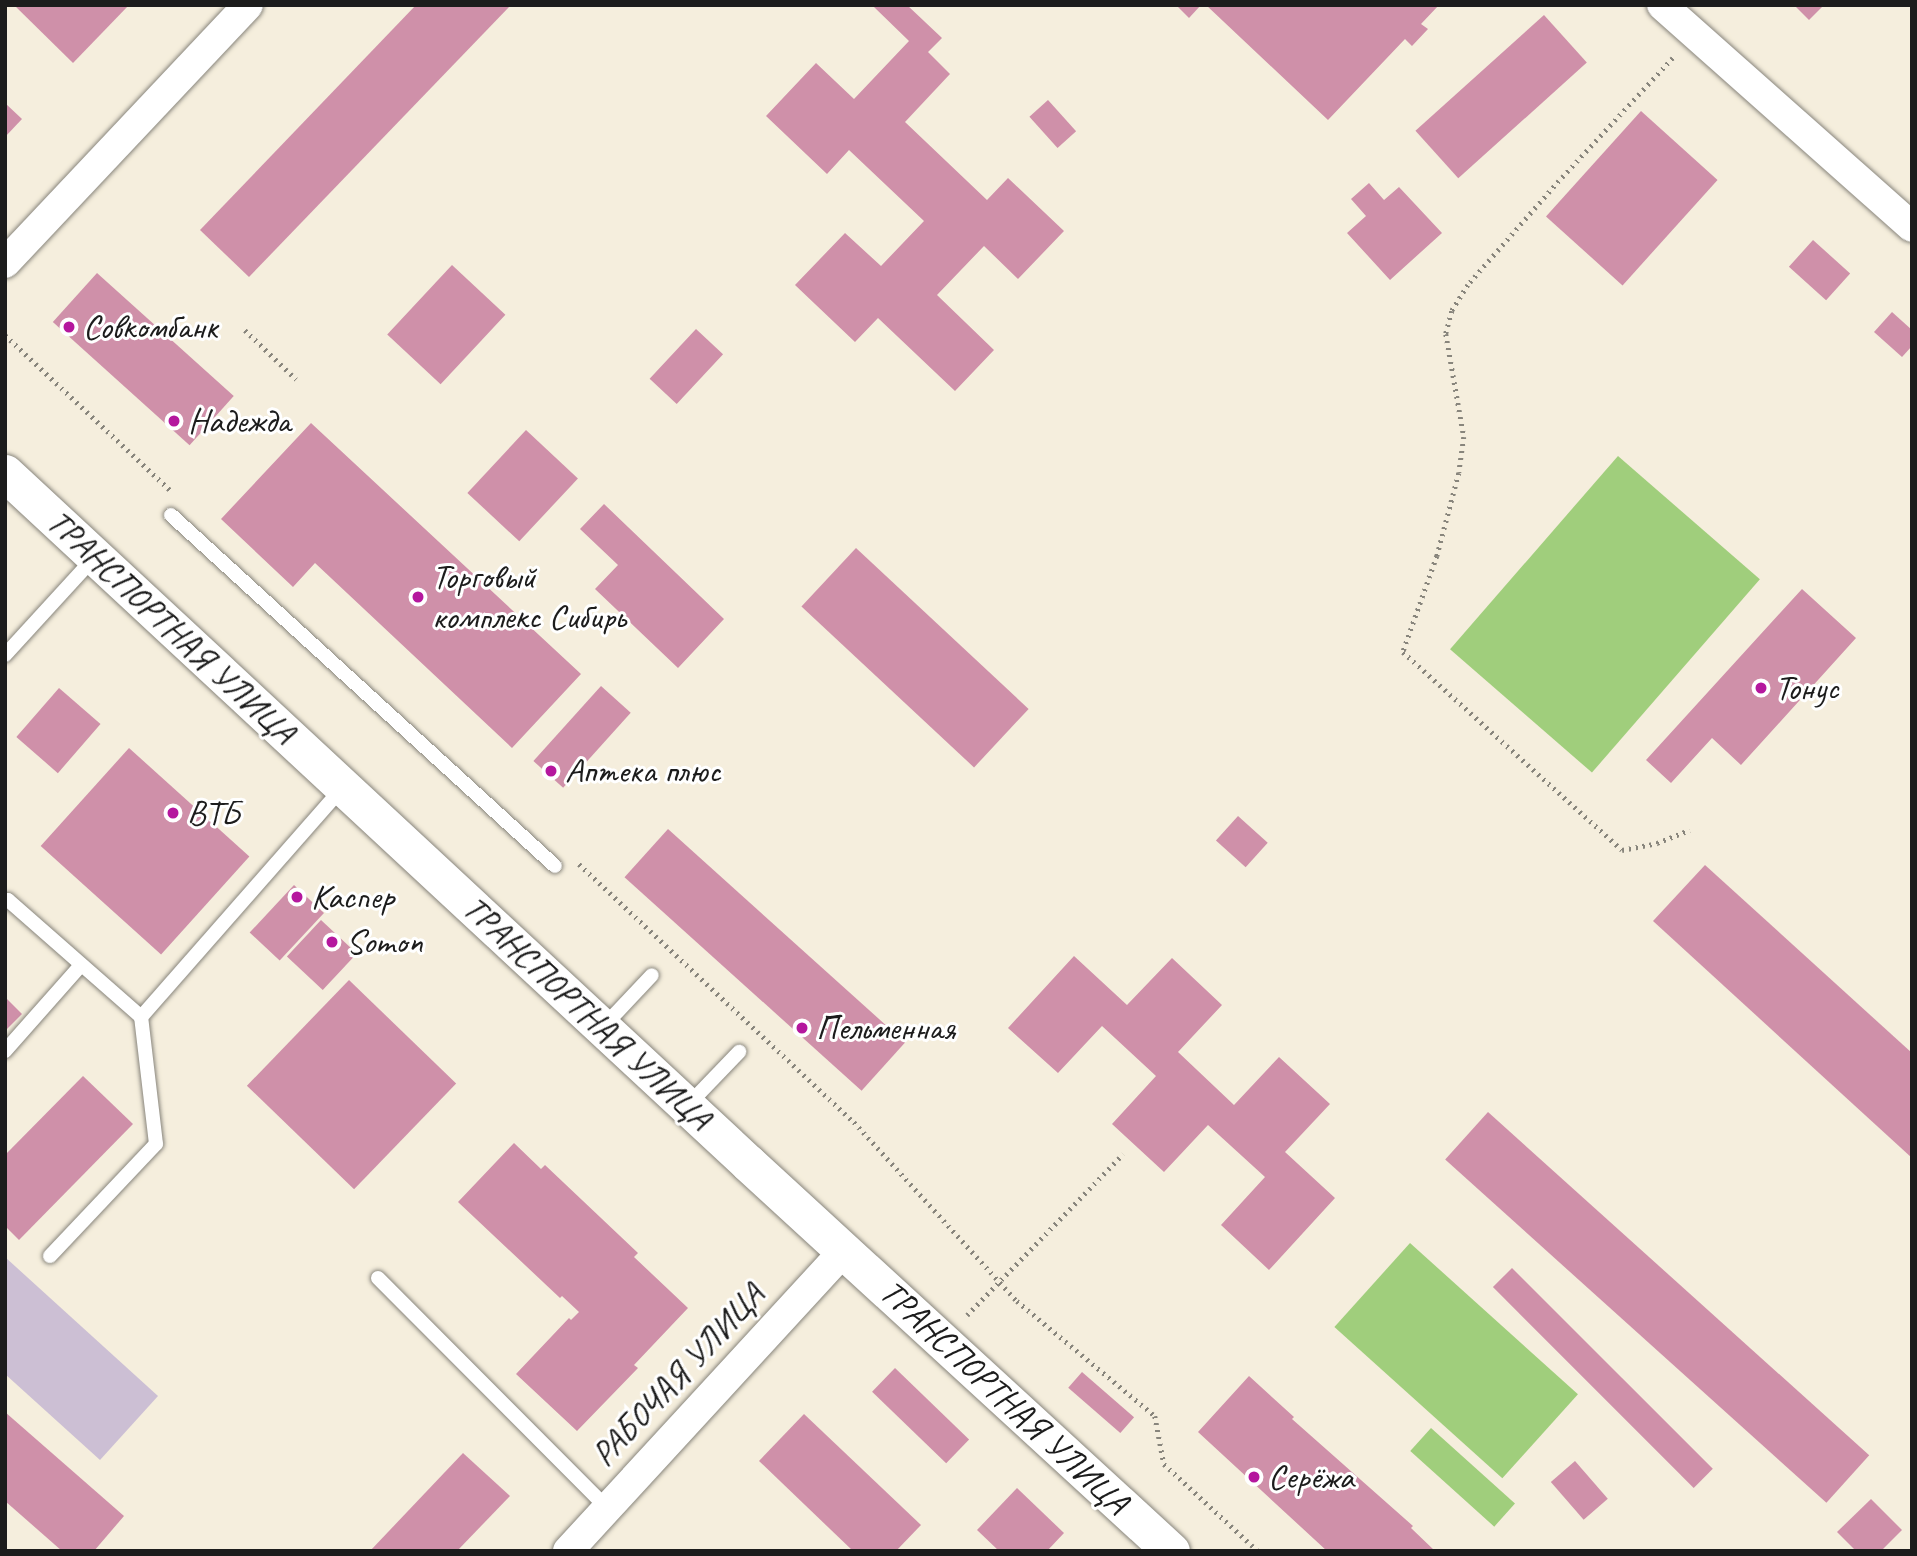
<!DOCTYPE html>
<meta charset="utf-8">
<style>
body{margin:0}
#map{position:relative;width:1917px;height:1556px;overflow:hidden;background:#f5eedd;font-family:Caveat,sans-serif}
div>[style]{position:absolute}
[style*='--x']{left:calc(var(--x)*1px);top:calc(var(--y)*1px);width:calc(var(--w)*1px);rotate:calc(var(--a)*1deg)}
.industrial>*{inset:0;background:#ccbfd4}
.green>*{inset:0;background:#a0ce7c;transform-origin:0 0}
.building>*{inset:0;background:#cf90a9;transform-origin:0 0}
.path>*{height:4.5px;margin-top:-2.25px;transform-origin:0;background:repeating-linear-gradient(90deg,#88857c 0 2px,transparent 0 7px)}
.roads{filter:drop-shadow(0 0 2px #88857c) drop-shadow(0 0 2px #88857c)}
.service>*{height:14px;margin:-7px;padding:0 7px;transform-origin:7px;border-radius:7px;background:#fff}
.minor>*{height:30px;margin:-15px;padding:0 15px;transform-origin:15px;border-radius:15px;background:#fff}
.tertiary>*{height:37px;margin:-18.5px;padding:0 18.5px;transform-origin:18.5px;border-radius:18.5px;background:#fff}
.dots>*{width:19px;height:19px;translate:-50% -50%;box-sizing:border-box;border:4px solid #fff;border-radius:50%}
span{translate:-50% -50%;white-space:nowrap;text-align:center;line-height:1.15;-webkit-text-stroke:6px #fff;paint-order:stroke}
.poi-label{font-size:35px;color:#1c1c1c}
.left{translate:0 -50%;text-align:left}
.street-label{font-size:35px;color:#1c1c1c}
.frame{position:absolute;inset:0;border:7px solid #1c1c1c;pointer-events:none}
</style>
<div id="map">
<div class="industrial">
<div style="clip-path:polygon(5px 1257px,158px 1396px,100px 1460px,5px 1374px)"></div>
</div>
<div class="green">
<div style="left:1618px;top:456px;width:188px;height:256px;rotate:41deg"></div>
<div style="left:1410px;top:1243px;width:226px;height:113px;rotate:42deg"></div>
<div style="left:1431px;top:1428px;width:113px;height:31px;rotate:42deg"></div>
</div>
<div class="building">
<div style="clip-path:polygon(14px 5px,129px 5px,73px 63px)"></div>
<div style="clip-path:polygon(416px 5px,511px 5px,249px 277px,200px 230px)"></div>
<div style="clip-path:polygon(876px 5px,907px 5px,942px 38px,928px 52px,950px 74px,905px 122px,987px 200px,1008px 178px,1064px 231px,1018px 279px,984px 246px,937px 295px,994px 350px,955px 391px,878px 318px,855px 342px,795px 285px,845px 233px,881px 266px,924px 221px,849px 150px,827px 174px,766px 116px,816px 63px,854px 99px,909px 41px,874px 7px)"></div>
<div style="clip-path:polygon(1176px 5px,1201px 5px,1189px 18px)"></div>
<div style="clip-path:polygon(1206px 5px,1439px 5px,1421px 24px,1428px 29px,1412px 46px,1405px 39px,1328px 120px)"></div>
<div style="clip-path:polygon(1794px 5px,1824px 5px,1809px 20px)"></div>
<div style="left:1544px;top:15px;width:64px;height:173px;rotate:48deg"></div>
<div style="left:1048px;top:100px;width:42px;height:25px;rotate:48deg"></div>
<div style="clip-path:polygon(5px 103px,22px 119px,5px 137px)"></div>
<div style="left:1641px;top:111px;width:103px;height:142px;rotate:42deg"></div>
<div style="clip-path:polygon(1369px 183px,1384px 200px,1399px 187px,1442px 233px,1390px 280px,1347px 233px,1366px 216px,1351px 199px)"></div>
<div style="left:1813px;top:240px;width:50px;height:36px;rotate:42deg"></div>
<div style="left:452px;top:265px;width:73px;height:95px;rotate:43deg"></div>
<div style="left:97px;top:273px;width:184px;height:66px;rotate:42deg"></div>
<div style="clip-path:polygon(1892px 312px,1912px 330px,1912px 346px,1902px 357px,1874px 332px)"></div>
<div style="left:696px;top:329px;width:37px;height:68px;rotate:43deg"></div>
<div style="clip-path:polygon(311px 423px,581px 674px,512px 748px,315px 563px,293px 587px,221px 519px)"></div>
<div style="left:526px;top:430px;width:71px;height:86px;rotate:43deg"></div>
<div style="clip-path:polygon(604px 504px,724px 619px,678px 668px,595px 589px,618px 565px,580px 529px)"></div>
<div style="left:856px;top:548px;width:236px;height:80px;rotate:43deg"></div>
<div style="clip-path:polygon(1802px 589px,1856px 638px,1741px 765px,1712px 738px,1671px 783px,1646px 760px)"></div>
<div style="left:601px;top:686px;width:40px;height:101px;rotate:42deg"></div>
<div style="left:59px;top:688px;width:55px;height:65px;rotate:41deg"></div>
<div style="left:129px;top:748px;width:162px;height:132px;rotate:42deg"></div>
<div style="left:1238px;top:816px;width:40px;height:33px;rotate:42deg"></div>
<div style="left:668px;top:829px;width:319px;height:65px;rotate:42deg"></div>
<div style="clip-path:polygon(1705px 865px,1912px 1053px,1912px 1158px,1653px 921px)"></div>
<div style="left:294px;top:885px;width:41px;height:65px;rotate:43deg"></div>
<div style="left:321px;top:920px;width:49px;height:50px;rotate:43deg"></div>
<div style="clip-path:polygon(1074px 956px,1127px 1005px,1172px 958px,1222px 1005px,1178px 1052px,1234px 1105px,1279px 1057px,1330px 1104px,1285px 1152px,1335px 1198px,1269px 1270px,1221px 1225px,1265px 1177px,1208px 1125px,1164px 1172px,1112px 1124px,1156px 1076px,1102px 1026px,1058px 1073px,1008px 1028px)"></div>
<div style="left:349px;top:980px;width:149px;height:147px;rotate:44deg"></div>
<div style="clip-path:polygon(5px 997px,22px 1014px,5px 1031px)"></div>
<div style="clip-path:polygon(83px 1076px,133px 1124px,19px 1240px,5px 1226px,5px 1155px)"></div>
<div style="left:1488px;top:1112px;width:513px;height:64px;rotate:42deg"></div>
<div style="clip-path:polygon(514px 1143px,541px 1169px,545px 1165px,638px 1253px,634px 1257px,688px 1308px,634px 1365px,638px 1368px,577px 1431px,516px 1374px,569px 1318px,571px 1320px,579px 1312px,562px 1296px,560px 1298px,458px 1202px)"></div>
<div style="left:1512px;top:1268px;width:284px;height:27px;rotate:45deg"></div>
<div style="left:895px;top:1368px;width:103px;height:33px;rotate:44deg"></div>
<div style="left:1082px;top:1372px;width:69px;height:21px;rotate:41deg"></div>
<div style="clip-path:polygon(1249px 1376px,1294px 1417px,1292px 1419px,1413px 1526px,1411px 1528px,1435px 1551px,1327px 1551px,1198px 1432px)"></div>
<div style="clip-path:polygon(5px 1412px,124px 1516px,94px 1551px,62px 1551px,5px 1501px)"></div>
<div style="clip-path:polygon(804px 1414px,921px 1525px,896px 1551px,853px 1551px,759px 1461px)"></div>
<div style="clip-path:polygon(463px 1453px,510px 1496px,457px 1551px,370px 1551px)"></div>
<div style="left:1575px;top:1461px;width:50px;height:32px;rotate:49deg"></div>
<div style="clip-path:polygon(1017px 1488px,1064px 1533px,1047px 1551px,999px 1551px,977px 1530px)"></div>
<div style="clip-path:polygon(1871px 1499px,1902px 1530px,1881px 1551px,1856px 1551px,1837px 1532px)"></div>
</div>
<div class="path">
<div style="--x:1673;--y:58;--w:168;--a:132.8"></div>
<div style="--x:1559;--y:181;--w:138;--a:131.2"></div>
<div style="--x:1468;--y:285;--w:31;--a:122"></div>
<div style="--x:1452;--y:311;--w:24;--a:105"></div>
<div style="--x:1446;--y:334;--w:105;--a:80.1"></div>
<div style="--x:1464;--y:437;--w:36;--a:98"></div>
<div style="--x:1459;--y:473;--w:86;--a:104.8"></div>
<div style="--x:1437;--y:556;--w:102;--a:109.5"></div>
<div style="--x:1403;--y:652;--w:295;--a:42.1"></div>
<div style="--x:1622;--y:850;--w:36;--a:-11"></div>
<div style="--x:1657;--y:843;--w:35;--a:-22"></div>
<div style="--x:245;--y:330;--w:71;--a:43.9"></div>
<div style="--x:5;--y:335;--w:229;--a:43.2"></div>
<div style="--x:579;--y:864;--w:377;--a:43.2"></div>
<div style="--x:854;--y:1122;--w:242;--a:47.7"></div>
<div style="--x:1017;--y:1301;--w:180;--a:39.8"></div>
<div style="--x:1155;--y:1416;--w:49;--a:79.4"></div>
<div style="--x:1164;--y:1464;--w:128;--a:42.8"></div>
<div style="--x:967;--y:1315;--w:224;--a:-45.9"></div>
</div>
<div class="roads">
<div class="service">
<div style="--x:171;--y:515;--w:520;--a:42.43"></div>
<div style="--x:5;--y:655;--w:132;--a:-47.5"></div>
<div style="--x:5;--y:901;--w:3;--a:-18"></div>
<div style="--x:8;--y:900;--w:177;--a:41.3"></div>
<div style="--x:141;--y:1017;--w:305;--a:-48.7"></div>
<div style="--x:603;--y:1027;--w:71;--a:-46.7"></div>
<div style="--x:5;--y:1051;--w:115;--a:-48.5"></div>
<div style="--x:688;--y:1105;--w:74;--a:-46.1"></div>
<div style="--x:50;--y:1256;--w:154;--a:-46.6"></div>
<div style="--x:156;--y:1144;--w:128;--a:-96.7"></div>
<div style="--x:378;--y:1278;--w:325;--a:45.1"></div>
</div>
<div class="minor">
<div style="--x:1662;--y:5;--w:334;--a:41.6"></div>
<div style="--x:5;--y:263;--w:354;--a:-46.7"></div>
<div style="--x:568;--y:1551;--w:408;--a:-47.4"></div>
</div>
<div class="tertiary">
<div style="--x:5;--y:473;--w:1014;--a:42.88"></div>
<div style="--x:748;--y:1163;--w:574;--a:42.53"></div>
</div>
</div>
<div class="dots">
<div style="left:69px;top:327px;background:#b5179e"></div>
<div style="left:174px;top:421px;background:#b5179e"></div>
<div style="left:418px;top:597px;background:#b5179e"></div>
<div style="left:1761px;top:688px;background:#b5179e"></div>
<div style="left:551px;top:771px;background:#b5179e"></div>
<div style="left:173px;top:813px;background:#b5179e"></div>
<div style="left:297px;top:897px;background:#b5179e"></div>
<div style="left:332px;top:942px;background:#b5179e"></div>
<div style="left:802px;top:1028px;background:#b5179e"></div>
<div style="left:1254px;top:1477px;background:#b5179e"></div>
</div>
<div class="poi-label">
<span class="left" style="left:83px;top:327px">Совкомбанк</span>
<span class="left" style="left:188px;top:421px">Надежда</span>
<span class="left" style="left:432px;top:597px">Торговый<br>комплекс Сибирь</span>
<span class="left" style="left:1775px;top:688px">Тонус</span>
<span class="left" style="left:565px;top:771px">Аптека плюс</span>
<span class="left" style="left:187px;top:813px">ВТБ</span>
<span class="left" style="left:311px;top:897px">Каспер</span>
<span class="left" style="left:346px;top:942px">Somon</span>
<span class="left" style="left:816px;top:1028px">Пельменная</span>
<span class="left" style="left:1268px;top:1477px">Серёжа</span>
</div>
<div class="street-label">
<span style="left:171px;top:627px;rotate:43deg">ТРАНСПОРТНАЯ УЛИЦА</span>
<span style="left:587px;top:1013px;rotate:43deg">ТРАНСПОРТНАЯ УЛИЦА</span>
<span style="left:678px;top:1375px;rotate:-47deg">РАБОЧАЯ УЛИЦА</span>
<span style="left:1004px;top:1397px;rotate:43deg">ТРАНСПОРТНАЯ УЛИЦА</span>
</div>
<div class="frame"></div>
</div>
